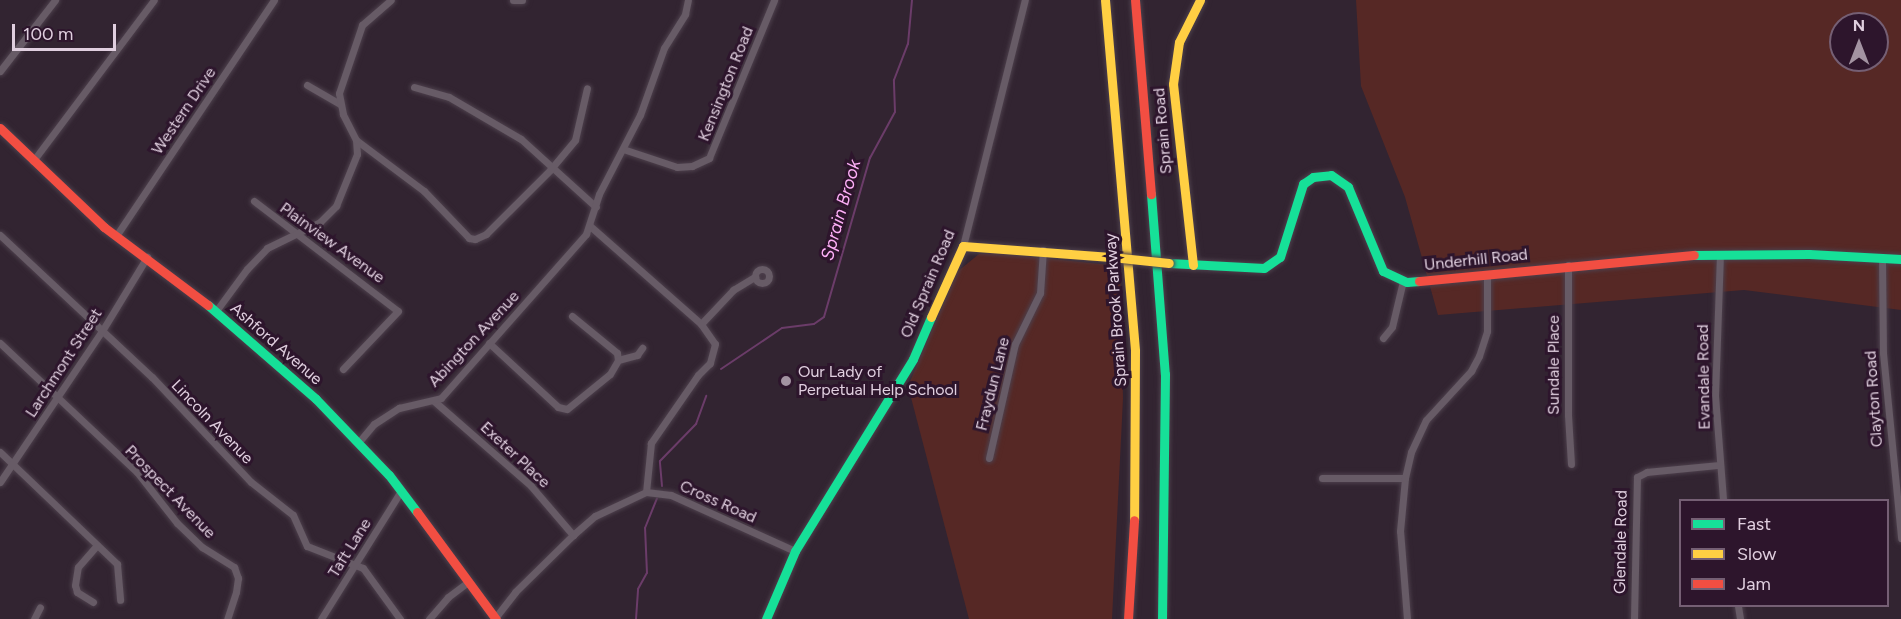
<!DOCTYPE html>
<style>
body{margin:0}
#map{position:relative;width:1901px;height:619px;overflow:hidden;background:#322431;font-family:Figtree,sans-serif}
div>[style]{position:absolute}
[style*='--x']{left:calc(var(--x)*1px);top:calc(var(--y)*1px);width:calc(var(--w)*1px);rotate:calc(var(--a)*1deg)}
.green>*{inset:0;background:#562825}
.stream>*{height:2px;margin:-1px;padding:0 1px;transform-origin:1px;border-radius:1px;background:#6b3c69}
.roads{filter:drop-shadow(0 0 2px #4d404c) drop-shadow(0 0 2px #4d404c)}
.street>*{height:7px;margin:-3.5px;padding:0 3.5px;transform-origin:3.5px;border-radius:3.5px;background:#675b66}
.street>.ring{margin:-3.5px;padding:0;box-sizing:content-box;background:none;border:7px solid #675b66;border-radius:50%}
.fast>*{height:9px;margin:-4.5px;padding:0 4.5px;transform-origin:4.5px;border-radius:4.5px;background:#16e098}
.slow>*{height:9px;margin:-4.5px;padding:0 4.5px;transform-origin:4.5px;border-radius:4.5px;background:#ffcf43}
.jam>*{height:9px;margin:-4.5px;padding:0 4.5px;transform-origin:4.5px;border-radius:4.5px;background:#f24e42}
.bridges{filter:drop-shadow(0 0 2px #4d404c) drop-shadow(0 0 2px #4d404c)}
.slow-bridge>*{height:9px;margin:-4.5px;padding:0 4.5px;transform-origin:4.5px;border-radius:4.5px;background:#ffcf43}
.dots>*{width:16px;height:16px;translate:-50% -50%;box-sizing:border-box;border:3px solid #2d152c;border-radius:50%}
span{translate:-50% -50%;white-space:nowrap;text-align:center;line-height:1.15;-webkit-text-stroke:6px #2d152c;paint-order:stroke}
.street-label{font-size:16px;color:#e0cfdf}
.poi-label{font-size:16px;color:#e0cfdf}
.left{translate:0 -50%;text-align:left}
.water-label{font-size:18px;color:#fdaff7;font-style:italic}
.legend{position:absolute;left:1679px;top:499px;width:210px;height:108px;box-sizing:border-box;background:#2d152c;border:2px solid #755f74;margin:0;padding:8px 10px;list-style:none;font-size:18px;color:#e0cfdf}
.legend li{display:flex;align-items:center;gap:12px;height:30px}
.legend b{width:30px;border:2px solid #755f74}
.north{position:absolute;left:1829px;top:12px;width:60px;height:60px;box-sizing:border-box;background:#2d152c;border:2px solid #755f74;border-radius:50%;rotate:0deg;font-size:16px;font-weight:700;line-height:24px;text-align:center;color:#e0cfdf}
.north::after{content:'';display:block;margin:auto;width:21px;height:27px;background:#a393a2;clip-path:polygon(50% 0,100% 100%,50% 72%,0 100%)}
.scale{position:absolute;left:12px;top:24px;width:104px;height:27px;box-sizing:border-box;border:3px solid #e0cfdf;border-top:0;padding-left:8px;font-size:18px;line-height:21px;white-space:nowrap;color:#e0cfdf;-webkit-text-stroke:4px #2d152c;paint-order:stroke}
</style>
<div id="map">
<div class="green">
<div style="clip-path:polygon(evenodd,1356px 0,1901px 0,1901px 310px,1744px 290px,1438px 315px,1405px 197px,1361px 86px,1356px 0,1841px 24px,1877px 24px,1877px 60px,1841px 60px,1841px 24px)"></div>
<div style="clip-path:polygon(993px 253px,1120px 266px,1123px 399px,1112px 619px,969px 619px,908px 386px,957px 272px,979px 254px)"></div>
</div>
<div class="stream">
<div style="--x:721;--y:369;--w:73;--a:-33.9"></div>
<div style="--x:782;--y:328;--w:32;--a:-7"></div>
<div style="--x:814;--y:324;--w:12;--a:-35"></div>
<div style="--x:824;--y:317;--w:166;--a:-73.9"></div>
<div style="--x:870;--y:158;--w:52;--a:-61.5"></div>
<div style="--x:895;--y:112;--w:32;--a:-92"></div>
<div style="--x:894;--y:80;--w:39;--a:-69"></div>
<div style="--x:908;--y:44;--w:44;--a:-84.8"></div>
<div style="--x:662;--y:486;--w:25;--a:-95"></div>
<div style="--x:660;--y:461;--w:52;--a:-45.8"></div>
<div style="--x:696;--y:424;--w:30;--a:-70"></div>
<div style="--x:636;--y:619;--w:30;--a:-86"></div>
<div style="--x:638;--y:589;--w:18;--a:-61"></div>
<div style="--x:647;--y:573;--w:45;--a:-92.5"></div>
<div style="--x:645;--y:528;--w:32;--a:-68"></div>
</div>
<div class="roads">
<div class="street">
<div style="--x:513;--y:0;--w:9;--a:0"></div>
<div style="--x:0;--y:71;--w:90;--a:-52.2"></div>
<div style="--x:307;--y:85;--w:38;--a:30"></div>
<div style="--x:414;--y:87;--w:36;--a:16"></div>
<div style="--x:449;--y:97;--w:83;--a:30.3"></div>
<div style="--x:521;--y:139;--w:101;--a:42.2"></div>
<div style="--x:356;--y:140;--w:85;--a:36.9"></div>
<div style="--x:424;--y:191;--w:65;--a:46.2"></div>
<div style="--x:469;--y:238;--w:6;--a:9"></div>
<div style="--x:475;--y:239;--w:12;--a:-24"></div>
<div style="--x:486;--y:234;--w:91;--a:-45"></div>
<div style="--x:550;--y:170;--w:39;--a:-50"></div>
<div style="--x:575;--y:140;--w:53;--a:-77"></div>
<div style="--x:623;--y:149;--w:57;--a:18.4"></div>
<div style="--x:677;--y:167;--w:15;--a:-4"></div>
<div style="--x:692;--y:166;--w:19;--a:-25"></div>
<div style="--x:709;--y:158;--w:171;--a:-67.6"></div>
<div style="--x:33;--y:161;--w:201;--a:-53.1"></div>
<div style="--x:254;--y:201;--w:181;--a:37.4"></div>
<div style="--x:398;--y:311;--w:80;--a:133.5"></div>
<div style="--x:590;--y:226;--w:148;--a:41.4"></div>
<div style="--x:701;--y:324;--w:24;--a:55"></div>
<div style="--x:715;--y:344;--w:20;--a:105"></div>
<div style="--x:710;--y:363;--w:17;--a:135"></div>
<div style="--x:698;--y:375;--w:83;--a:124.7"></div>
<div style="--x:651;--y:443;--w:49;--a:95.8"></div>
<div style="--x:0;--y:235;--w:208;--a:43.1"></div>
<div style="--x:152;--y:377;--w:144;--a:46.7"></div>
<div style="--x:251;--y:482;--w:53;--a:38.2"></div>
<div style="--x:293;--y:515;--w:34;--a:66"></div>
<div style="--x:307;--y:546;--w:60;--a:21.4"></div>
<div style="--x:363;--y:568;--w:63;--a:54"></div>
<div style="--x:116;--y:236;--w:284;--a:-56.2"></div>
<div style="--x:963;--y:246;--w:254;--a:-75.9"></div>
<div style="--x:1720;--y:254;--w:141;--a:92"></div>
<div style="--x:1715;--y:395;--w:105;--a:85.6"></div>
<div style="--x:1882;--y:258;--w:95;--a:89.4"></div>
<div style="--x:1883;--y:353;--w:186;--a:84.4"></div>
<div style="--x:1568;--y:265;--w:150;--a:90"></div>
<div style="--x:1568;--y:415;--w:49;--a:86.5"></div>
<div class="ring" style="left:755px;top:269px;width:7px;height:7px"></div>
<div style="--x:216;--y:311;--w:52;--a:-53.6"></div>
<div style="--x:247;--y:269;--w:29;--a:-46"></div>
<div style="--x:267;--y:248;--w:59;--a:-26.1"></div>
<div style="--x:320;--y:222;--w:23;--a:-45"></div>
<div style="--x:336;--y:206;--w:56;--a:-68"></div>
<div style="--x:357;--y:154;--w:14;--a:-94"></div>
<div style="--x:356;--y:140;--w:29;--a:-117"></div>
<div style="--x:343;--y:114;--w:21;--a:-101"></div>
<div style="--x:339;--y:93;--w:72;--a:-71.3"></div>
<div style="--x:362;--y:25;--w:38;--a:-41"></div>
<div style="--x:572;--y:316;--w:58;--a:39.4"></div>
<div style="--x:617;--y:353;--w:7;--a:82"></div>
<div style="--x:701;--y:324;--w:47;--a:-46.7"></div>
<div style="--x:733;--y:290;--w:26;--a:-31"></div>
<div style="--x:1383;--y:338;--w:14;--a:-51"></div>
<div style="--x:1392;--y:327;--w:47;--a:-76.6"></div>
<div style="--x:0;--y:343;--w:188;--a:43.3"></div>
<div style="--x:137;--y:472;--w:65;--a:51.9"></div>
<div style="--x:177;--y:523;--w:35;--a:44"></div>
<div style="--x:202;--y:547;--w:38;--a:32"></div>
<div style="--x:234;--y:567;--w:12;--a:70"></div>
<div style="--x:238;--y:578;--w:14;--a:98"></div>
<div style="--x:236;--y:592;--w:28;--a:108"></div>
<div style="--x:489;--y:343;--w:94;--a:42.8"></div>
<div style="--x:558;--y:407;--w:9;--a:13"></div>
<div style="--x:567;--y:409;--w:55;--a:-39.1"></div>
<div style="--x:610;--y:374;--w:16;--a:-60"></div>
<div style="--x:618;--y:360;--w:20;--a:-15"></div>
<div style="--x:637;--y:355;--w:9;--a:-54"></div>
<div style="--x:434;--y:401;--w:129;--a:41.2"></div>
<div style="--x:531;--y:486;--w:65;--a:49.4"></div>
<div style="--x:358;--y:443;--w:25;--a:-50"></div>
<div style="--x:374;--y:424;--w:30;--a:-33"></div>
<div style="--x:399;--y:408;--w:43;--a:-13.4"></div>
<div style="--x:441;--y:398;--w:219;--a:-48.5"></div>
<div style="--x:586;--y:234;--w:42;--a:-72"></div>
<div style="--x:599;--y:194;--w:89;--a:-62.6"></div>
<div style="--x:640;--y:115;--w:71;--a:-70.3"></div>
<div style="--x:664;--y:48;--w:40;--a:-58"></div>
<div style="--x:685;--y:14;--w:14;--a:-78"></div>
<div style="--x:0;--y:452;--w:162;--a:43.7"></div>
<div style="--x:117;--y:564;--w:36;--a:85"></div>
<div style="--x:989;--y:458;--w:117;--a:-77.2"></div>
<div style="--x:1015;--y:344;--w:57;--a:-63.9"></div>
<div style="--x:1040;--y:293;--w:43;--a:-86"></div>
<div style="--x:1322;--y:478;--w:83;--a:0"></div>
<div style="--x:0;--y:482;--w:182;--a:-56"></div>
<div style="--x:102;--y:331;--w:87;--a:-58.7"></div>
<div style="--x:93;--y:602;--w:19;--a:-148"></div>
<div style="--x:77;--y:592;--w:7;--a:-106"></div>
<div style="--x:75;--y:585;--w:18;--a:-81"></div>
<div style="--x:78;--y:567;--w:29;--a:-49"></div>
<div style="--x:1738;--y:606;--w:13;--a:81"></div>
<div style="--x:495;--y:618;--w:33;--a:-52"></div>
<div style="--x:515;--y:592;--w:81;--a:-44.5"></div>
<div style="--x:573;--y:535;--w:29;--a:-41"></div>
<div style="--x:595;--y:516;--w:56;--a:-25.2"></div>
<div style="--x:646;--y:492;--w:25;--a:7"></div>
<div style="--x:671;--y:495;--w:136;--a:24.3"></div>
<div style="--x:34;--y:619;--w:13;--a:-63"></div>
<div style="--x:321;--y:619;--w:151;--a:-58"></div>
<div style="--x:429;--y:619;--w:29;--a:-49"></div>
<div style="--x:448;--y:597;--w:25;--a:-37"></div>
<div style="--x:1407;--y:619;--w:88;--a:-94.5"></div>
<div style="--x:1400;--y:531;--w:53;--a:-84.6"></div>
<div style="--x:1405;--y:478;--w:27;--a:-77"></div>
<div style="--x:1411;--y:452;--w:35;--a:-65"></div>
<div style="--x:1426;--y:420;--w:67;--a:-47.4"></div>
<div style="--x:1471;--y:371;--w:17;--a:-62"></div>
<div style="--x:1479;--y:356;--w:26;--a:-72"></div>
<div style="--x:1487;--y:331;--w:56;--a:-90"></div>
<div style="--x:1634;--y:619;--w:142;--a:-88.8"></div>
<div style="--x:1637;--y:477;--w:11;--a:-27"></div>
<div style="--x:1647;--y:472;--w:72;--a:-5.6"></div>
</div>
<div class="fast">
<div style="--x:1151;--y:194;--w:181;--a:85.6"></div>
<div style="--x:1165;--y:374;--w:245;--a:90.7"></div>
<div style="--x:1694;--y:255;--w:115;--a:-0.5"></div>
<div style="--x:1809;--y:254;--w:92;--a:3.1"></div>
<div style="--x:1169;--y:263;--w:95;--a:3"></div>
<div style="--x:1264;--y:268;--w:19;--a:-35"></div>
<div style="--x:1280;--y:257;--w:77;--a:-72.5"></div>
<div style="--x:1303;--y:184;--w:12;--a:-35"></div>
<div style="--x:1313;--y:177;--w:18;--a:-6"></div>
<div style="--x:1331;--y:175;--w:21;--a:35"></div>
<div style="--x:1348;--y:187;--w:91;--a:67.4"></div>
<div style="--x:1383;--y:271;--w:26;--a:25"></div>
<div style="--x:1407;--y:282;--w:12;--a:-5"></div>
<div style="--x:208;--y:305;--w:143;--a:41"></div>
<div style="--x:316;--y:399;--w:105;--a:46.2"></div>
<div style="--x:389;--y:475;--w:46;--a:52.9"></div>
<div style="--x:766;--y:619;--w:74;--a:-66.9"></div>
<div style="--x:795;--y:551;--w:225;--a:-58.4"></div>
<div style="--x:913;--y:359;--w:46;--a:-66.8"></div>
</div>
<div class="slow">
<div style="--x:1105;--y:0;--w:352;--a:85.1"></div>
<div style="--x:1135;--y:351;--w:169;--a:90.3"></div>
<div style="--x:1193;--y:265;--w:182;--a:-96.3"></div>
<div style="--x:1173;--y:84;--w:42;--a:-81.9"></div>
<div style="--x:1179;--y:42;--w:47;--a:-63.4"></div>
<div style="--x:931;--y:317;--w:78;--a:-65.7"></div>
<div style="--x:963;--y:246;--w:158;--a:4.3"></div>
</div>
<div class="jam">
<div style="--x:1135;--y:0;--w:195;--a:85.3"></div>
<div style="--x:0;--y:128;--w:144;--a:43.6"></div>
<div style="--x:104;--y:227;--w:130;--a:36.9"></div>
<div style="--x:1419;--y:281;--w:276;--a:-5.4"></div>
<div style="--x:417;--y:512;--w:133;--a:53.6"></div>
<div style="--x:1128;--y:619;--w:99;--a:-86.5"></div>
</div>
</div>
<div class="bridges">
<div class="slow-bridge">
<div style="--x:1121;--y:258;--w:48;--a:5.9"></div>
</div>
</div>
<div class="dots">
<div style="left:786px;top:381px;background:#a393a2"></div>
</div>
<div class="street-label">
<span style="left:726px;top:84px;rotate:-68deg">Kensington Road</span>
<span style="left:184px;top:111px;rotate:-56deg">Western Drive</span>
<span style="left:1163px;top:131px;rotate:-95deg">Sprain Road</span>
<span style="left:332px;top:243px;rotate:36deg">Plainview Avenue</span>
<span style="left:1476px;top:260px;rotate:-6deg">Underhill Road</span>
<span style="left:928px;top:284px;rotate:-67deg">Old Sprain Road</span>
<span style="left:1116px;top:310px;rotate:-94deg">Sprain Brook Parkway</span>
<span style="left:474px;top:339px;rotate:-47deg">Abington Avenue</span>
<span style="left:276px;top:344px;rotate:41deg">Ashford Avenue</span>
<span style="left:64px;top:363px;rotate:-57deg">Larchmont Street</span>
<span style="left:1554px;top:365px;rotate:-90deg">Sundale Place</span>
<span style="left:1704px;top:377px;rotate:-91deg">Evandale Road</span>
<span style="left:993px;top:384px;rotate:-76deg">Fraydun Lane</span>
<span style="left:1874px;top:399px;rotate:-94deg">Clayton Road</span>
<span style="left:212px;top:422px;rotate:46deg">Lincoln Avenue</span>
<span style="left:515px;top:455px;rotate:43deg">Exeter Place</span>
<span style="left:170px;top:492px;rotate:46deg">Prospect Avenue</span>
<span style="left:718px;top:502px;rotate:24deg">Cross Road</span>
<span style="left:1621px;top:542px;rotate:-89deg">Glendale Road</span>
<span style="left:350px;top:548px;rotate:-58deg">Taft Lane</span>
</div>
<div class="poi-label">
<span class="left" style="left:798px;top:381px">Our Lady of<br>Perpetual Help School</span>
</div>
<div class="water-label">
<span style="left:841px;top:210px;rotate:-74deg">Sprain Brook</span>
</div>
<ul class="legend">
<li><b style="height:8px;background:#16e098"></b>Fast</li>
<li><b style="height:8px;background:#ffcf43"></b>Slow</li>
<li><b style="height:8px;background:#f24e42"></b>Jam</li>
</ul>
<div class="north">N</div>
<div class="scale">100 m</div>
</div>
